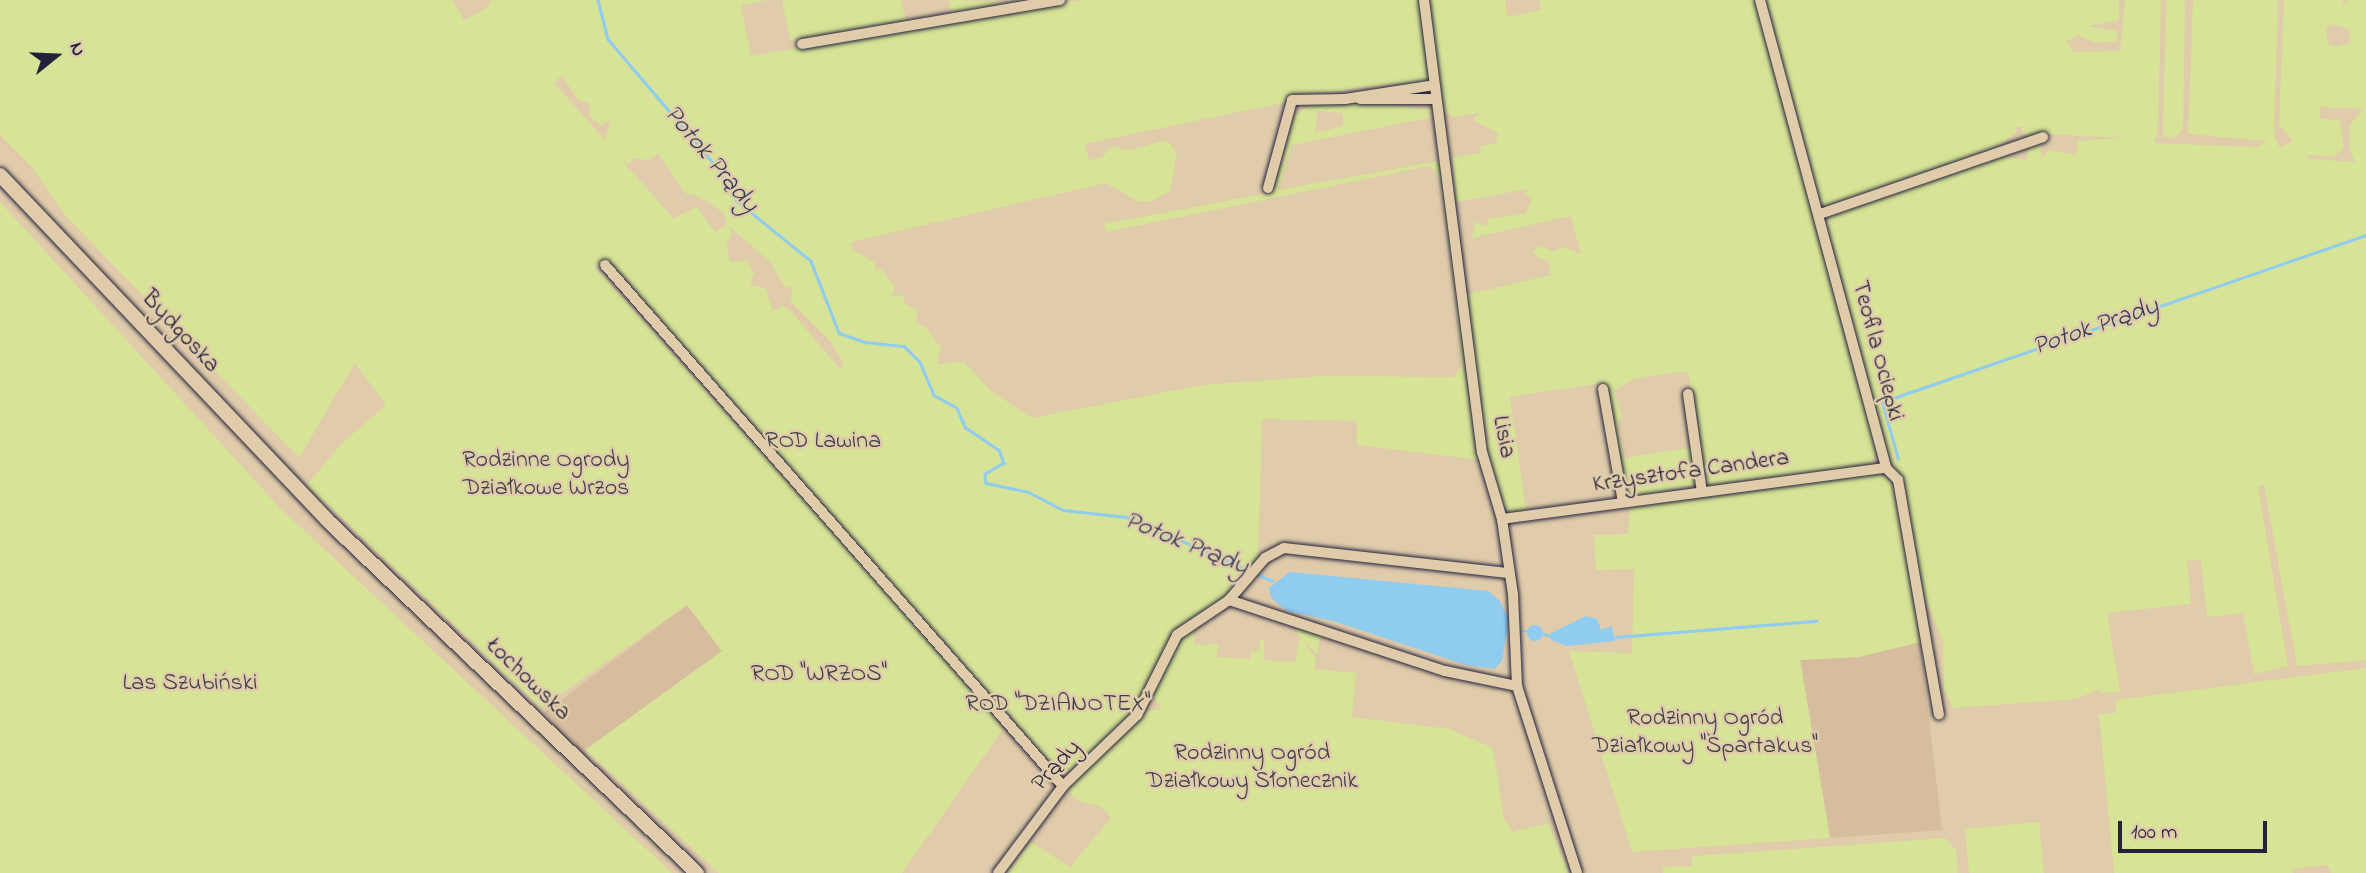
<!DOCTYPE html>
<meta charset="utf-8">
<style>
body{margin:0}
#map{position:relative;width:2366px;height:873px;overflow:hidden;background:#e0cbaa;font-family:"Indie Flower",sans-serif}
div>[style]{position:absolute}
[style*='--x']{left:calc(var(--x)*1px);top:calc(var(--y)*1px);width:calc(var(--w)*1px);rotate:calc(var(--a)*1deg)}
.built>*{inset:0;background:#d6bd9e;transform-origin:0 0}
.green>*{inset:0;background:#d7e396}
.water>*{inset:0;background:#90ccf0}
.round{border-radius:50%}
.stream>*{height:2.5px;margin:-1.25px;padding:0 1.25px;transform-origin:1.25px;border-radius:1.25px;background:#90ccf0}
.roads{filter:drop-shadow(0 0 2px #22223b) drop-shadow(0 0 2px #22223b)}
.street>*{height:10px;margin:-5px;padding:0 5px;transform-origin:5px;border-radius:5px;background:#e0cbaa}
.secondary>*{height:14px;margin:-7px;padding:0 7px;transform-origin:7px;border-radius:7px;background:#e0cbaa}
span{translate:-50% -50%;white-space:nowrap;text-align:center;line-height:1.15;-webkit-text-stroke:5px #e0cbaa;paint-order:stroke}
.street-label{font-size:24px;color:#22223b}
.park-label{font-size:24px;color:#3d3f49}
.water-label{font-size:26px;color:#323c56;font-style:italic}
.north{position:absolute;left:21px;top:21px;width:70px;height:70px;-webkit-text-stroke:5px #e0cbaa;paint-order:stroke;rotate:72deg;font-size:19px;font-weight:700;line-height:28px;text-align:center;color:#22223b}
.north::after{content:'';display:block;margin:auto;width:24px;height:32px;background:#22223b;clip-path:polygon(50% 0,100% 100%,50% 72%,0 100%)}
.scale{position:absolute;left:2118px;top:821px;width:149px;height:32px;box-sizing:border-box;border:4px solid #22223b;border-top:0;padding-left:9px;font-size:21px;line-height:24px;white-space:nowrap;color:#22223b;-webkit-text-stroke:5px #e0cbaa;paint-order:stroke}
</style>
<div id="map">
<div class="built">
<div style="left:687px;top:605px;width:58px;height:179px;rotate:53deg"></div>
<div style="clip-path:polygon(1920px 642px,1942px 830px,1830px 838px,1800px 659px,1859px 657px)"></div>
</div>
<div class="green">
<div style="clip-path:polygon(evenodd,0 0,452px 0,464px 20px,488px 7px,491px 0,767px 0,741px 5px,751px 56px,1081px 0,1505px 0,1508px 17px,1541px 10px,1539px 0,1755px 0,1877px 452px,1871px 464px,1859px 467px,1707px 488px,1688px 371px,1635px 378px,1614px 391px,1622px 417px,1617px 422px,1624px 458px,1694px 447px,1697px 484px,1641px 496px,1631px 494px,1630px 481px,1626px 484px,1602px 383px,1510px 397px,1526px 511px,1504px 510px,1485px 444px,1490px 437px,1481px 423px,1465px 295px,1551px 275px,1548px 260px,1539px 259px,1533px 252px,1539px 246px,1554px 251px,1563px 247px,1581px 254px,1571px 216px,1472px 238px,1475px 222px,1487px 226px,1488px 219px,1525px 214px,1532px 199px,1525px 193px,1528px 189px,1457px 202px,1452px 158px,1480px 153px,1481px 146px,1496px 143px,1498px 133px,1473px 120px,1480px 113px,1454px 117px,1443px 112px,1430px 76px,1426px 82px,1354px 88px,1085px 144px,1089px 160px,1101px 158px,1112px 146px,1128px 150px,1167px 140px,1177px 153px,1170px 191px,1149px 202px,1138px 201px,1106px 183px,851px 242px,852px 249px,875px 263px,876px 271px,882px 270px,895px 288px,891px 296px,902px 295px,905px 303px,917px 310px,916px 323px,926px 327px,941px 348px,937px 364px,964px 362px,991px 391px,1032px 418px,1202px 385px,1323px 376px,1454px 377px,1462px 364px,1454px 285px,1439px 177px,1430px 166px,1106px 232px,1104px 224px,1273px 192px,1295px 115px,1310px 104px,1378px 104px,1433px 110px,1429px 118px,1292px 145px,1278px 190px,1440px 161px,1476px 453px,1481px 460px,1357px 445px,1357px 421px,1262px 419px,1258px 559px,1242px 592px,1194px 631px,1195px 645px,1218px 644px,1217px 657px,1250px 659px,1251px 651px,1259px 651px,1260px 640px,1264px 640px,1264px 660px,1295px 662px,1300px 636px,1316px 659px,1314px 669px,1356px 673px,1352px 717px,1449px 729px,1493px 748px,1504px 819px,1512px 832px,1548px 823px,1569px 873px,1008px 873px,1031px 842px,1070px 867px,1111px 818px,1101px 806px,1083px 803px,1063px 788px,1102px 755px,1068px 772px,1055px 770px,1013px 723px,1012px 714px,1004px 713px,925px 624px,927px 618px,920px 619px,842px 529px,845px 525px,839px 526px,801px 484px,804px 478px,797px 479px,625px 285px,631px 282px,628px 278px,622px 280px,603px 260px,595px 267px,944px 656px,1003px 729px,902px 873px,719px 873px,585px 750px,722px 651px,687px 605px,541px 708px,307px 485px,340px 445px,386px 405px,355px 363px,299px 458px,64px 214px,32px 167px,0 135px,0 0,562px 75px,578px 100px,590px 104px,588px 115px,601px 125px,610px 120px,605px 140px,554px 83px,562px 75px,0 0,1317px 111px,1343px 113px,1343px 126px,1315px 133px,1317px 111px,0 0,658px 154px,685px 193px,698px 196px,724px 213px,727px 224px,715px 232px,697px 207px,673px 218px,620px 158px,628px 164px,634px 158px,648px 160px,658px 154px,0 0,729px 226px,770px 262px,786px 288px,792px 287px,791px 302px,831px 342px,844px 365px,840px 369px,789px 309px,783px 306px,772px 311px,766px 288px,750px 285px,754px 273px,747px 260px,730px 262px,726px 244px,732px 235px,729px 226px,0 0,1177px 633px,1152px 694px,1162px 709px,1143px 712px,1124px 734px,1123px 721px,1139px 710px,1177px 633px)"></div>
<div style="clip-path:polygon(782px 0,901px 0,906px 22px,937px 18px,790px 40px)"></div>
<div style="clip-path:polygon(949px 0,1007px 2px,1022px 0,1016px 6px,951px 13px)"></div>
<div style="clip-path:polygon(evenodd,1763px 0,2119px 0,2119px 20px,2087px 26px,2117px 31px,2117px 41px,2096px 43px,2078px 35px,2066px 42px,2074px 52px,2120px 51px,2125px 0,2161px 0,2158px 130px,2154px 143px,2256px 147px,2268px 141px,2188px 134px,2193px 0,2278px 0,2274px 133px,2279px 147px,2293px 141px,2279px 125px,2284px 0,2343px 0,2343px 6px,2349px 0,2366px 0,2366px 660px,2297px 666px,2264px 485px,2258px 486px,2288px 666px,2254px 674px,2243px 613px,2207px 617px,2201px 560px,2187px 561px,2191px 604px,2107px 613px,2120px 692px,2100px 693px,2099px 689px,2077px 699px,1953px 708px,1944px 688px,1943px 641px,1922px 591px,1905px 492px,1888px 463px,1826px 221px,1829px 216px,1994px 155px,2026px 160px,2029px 146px,2041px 138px,2041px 158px,2049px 150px,2076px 155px,2078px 141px,2122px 138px,2046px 134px,2035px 137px,2022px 134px,2022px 127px,2016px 127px,2016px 133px,1999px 146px,1825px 207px,1818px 199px,1763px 0,2333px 24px,2349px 29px,2351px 42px,2338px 47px,2328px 44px,2326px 27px,2333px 24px,1763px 0,2320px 107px,2363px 109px,2350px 125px,2349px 149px,2355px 162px,2308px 159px,2308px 155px,2333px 157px,2344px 148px,2339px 120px,2320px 119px,2320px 107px)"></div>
<div style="clip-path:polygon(2166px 0,2184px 0,2185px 5px,2183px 129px,2175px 138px,2163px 136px)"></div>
<div style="clip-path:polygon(0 202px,280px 508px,672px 873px,0 873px)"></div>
<div style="clip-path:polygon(1879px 474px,1892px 482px,1920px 642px,1859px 657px,1800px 660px,1830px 838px,1632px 852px,1569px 651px,1632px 653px,1634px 569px,1596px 570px,1594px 535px,1628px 534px,1630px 508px)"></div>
<div style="clip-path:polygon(1297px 628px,1320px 636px,1317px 655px,1297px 633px)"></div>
<div style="clip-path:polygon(2366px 668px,2366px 873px,2331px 873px,2327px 865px,2292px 869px,2293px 873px,2114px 873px,2099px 714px,2116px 713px,2115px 700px)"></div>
<div style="clip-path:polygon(2039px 822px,2044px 873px,1969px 873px,1965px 829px)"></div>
<div style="clip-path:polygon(1945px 838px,1956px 850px,1958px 873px,1663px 873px,1663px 867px,1692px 866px,1692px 856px)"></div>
</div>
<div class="water">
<div style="clip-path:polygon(1290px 572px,1488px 591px,1499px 600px,1509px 619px,1502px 661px,1494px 669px,1466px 665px,1333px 621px,1287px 611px,1271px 598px,1269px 588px)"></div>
<div style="clip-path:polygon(1586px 616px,1597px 619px,1601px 630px,1612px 626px,1615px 641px,1567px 646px,1551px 640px,1551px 633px)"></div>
<div class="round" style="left:1527px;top:625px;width:16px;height:16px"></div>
</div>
<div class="stream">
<div style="--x:598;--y:0;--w:40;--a:75.6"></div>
<div style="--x:608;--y:39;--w:168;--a:49.6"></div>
<div style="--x:717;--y:167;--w:39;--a:60"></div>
<div style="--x:737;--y:201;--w:95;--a:39"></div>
<div style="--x:811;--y:261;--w:77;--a:68.7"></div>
<div style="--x:839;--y:333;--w:28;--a:19"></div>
<div style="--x:865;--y:342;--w:39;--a:6"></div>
<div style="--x:904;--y:346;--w:23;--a:45"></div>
<div style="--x:920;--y:362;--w:36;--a:67"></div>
<div style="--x:934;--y:395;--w:26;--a:29"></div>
<div style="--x:957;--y:408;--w:21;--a:67"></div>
<div style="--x:965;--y:427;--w:41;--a:34.1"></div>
<div style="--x:999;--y:450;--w:14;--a:69"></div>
<div style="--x:1004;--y:463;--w:22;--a:150"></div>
<div style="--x:985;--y:474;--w:9;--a:84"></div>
<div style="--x:986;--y:483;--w:44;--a:11.8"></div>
<div style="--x:1029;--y:492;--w:38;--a:28"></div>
<div style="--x:1063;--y:510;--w:64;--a:6.2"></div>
<div style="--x:1127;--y:517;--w:135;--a:23.5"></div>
<div style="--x:1898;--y:459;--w:59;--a:-105.7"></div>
<div style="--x:1882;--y:402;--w:512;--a:-19.04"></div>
<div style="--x:1257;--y:574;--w:17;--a:24"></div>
<div style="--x:1522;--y:631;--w:5;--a:0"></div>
<div style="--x:1544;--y:634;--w:7;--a:16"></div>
<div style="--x:1616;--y:637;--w:201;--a:-4.6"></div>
</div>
<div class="roads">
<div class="street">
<div style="--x:1424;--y:0;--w:456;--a:82.7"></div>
<div style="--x:1482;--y:452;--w:70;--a:73.4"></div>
<div style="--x:1502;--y:519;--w:76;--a:81.7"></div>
<div style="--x:1513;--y:594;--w:92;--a:87.5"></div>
<div style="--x:1517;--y:686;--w:196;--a:72.2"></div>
<div style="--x:1760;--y:0;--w:485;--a:74.9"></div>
<div style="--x:1886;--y:468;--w:17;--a:45"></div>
<div style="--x:1898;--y:480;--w:238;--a:80.1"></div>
<div style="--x:802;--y:44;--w:262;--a:-9.7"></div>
<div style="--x:1360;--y:99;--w:76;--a:0"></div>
<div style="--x:1268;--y:188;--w:91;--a:-74.7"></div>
<div style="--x:1292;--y:100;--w:53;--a:-1.1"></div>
<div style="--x:1345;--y:99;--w:90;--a:-8.9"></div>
<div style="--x:1820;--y:214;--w:236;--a:-19"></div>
<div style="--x:605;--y:265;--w:694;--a:48.68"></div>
<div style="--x:1603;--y:389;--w:115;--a:80"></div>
<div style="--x:1688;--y:394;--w:99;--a:81.9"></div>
<div style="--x:1502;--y:519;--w:387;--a:-7.6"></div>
<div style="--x:1229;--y:600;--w:55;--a:-49.4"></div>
<div style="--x:1265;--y:558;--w:21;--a:-28"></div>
<div style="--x:1284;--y:548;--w:225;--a:6.4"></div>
<div style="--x:998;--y:873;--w:109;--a:-53.2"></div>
<div style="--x:1063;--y:786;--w:103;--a:-43.8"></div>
<div style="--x:1137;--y:715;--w:89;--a:-63.4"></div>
<div style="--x:1177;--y:635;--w:63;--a:-33.9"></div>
<div style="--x:1229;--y:600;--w:227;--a:18.2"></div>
<div style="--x:1445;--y:671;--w:74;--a:11.8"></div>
</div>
<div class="secondary">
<div style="--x:0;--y:175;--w:477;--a:46.5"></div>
<div style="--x:328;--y:521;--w:510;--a:43.65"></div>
</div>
</div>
<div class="street-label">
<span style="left:180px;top:332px;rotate:47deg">Bydgoska</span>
<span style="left:1877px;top:351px;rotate:75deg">Teofila Ociepki</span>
<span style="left:1503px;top:437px;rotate:79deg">Lisia</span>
<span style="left:1691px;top:472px;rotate:-8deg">Krzysztofa Candera</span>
<span style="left:528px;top:680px;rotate:44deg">Łochowska</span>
<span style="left:1057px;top:766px;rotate:-47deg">Prądy</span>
</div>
<div class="park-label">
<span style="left:823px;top:442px">ROD Lawina</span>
<span style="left:546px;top:475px">Rodzinne Ogrody<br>Działkowe Wrzos</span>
<span style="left:819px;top:675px">ROD "WRZOS"</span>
<span style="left:190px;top:684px">Las Szubiński</span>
<span style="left:1058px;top:705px">ROD "DZIANOTEX"</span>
<span style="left:1705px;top:733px">Rodzinny Ogród<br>Działkowy "Spartakus"</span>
<span style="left:1252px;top:768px">Rodzinny Ogród<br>Działkowy Słonecznik</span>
</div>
<div class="water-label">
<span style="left:710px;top:160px;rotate:50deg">Potok Prądy</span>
<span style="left:2096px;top:328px;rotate:-19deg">Potok Prądy</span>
<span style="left:1186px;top:545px;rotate:22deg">Potok Prądy</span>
</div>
<div class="north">N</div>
<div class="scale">100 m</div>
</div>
